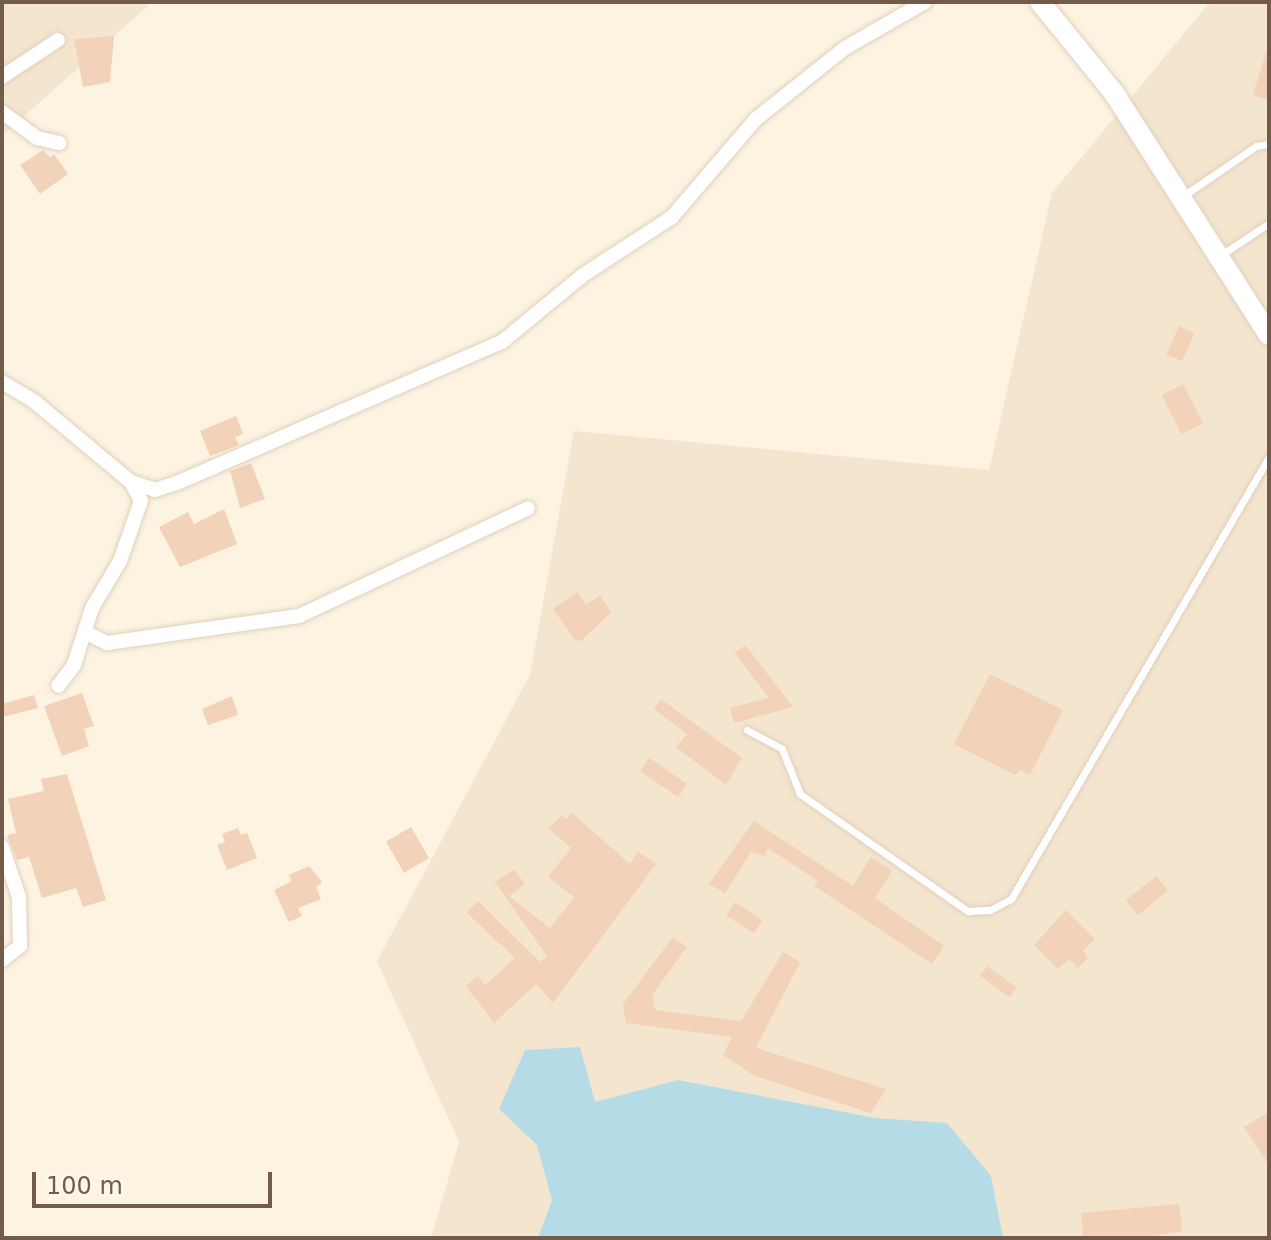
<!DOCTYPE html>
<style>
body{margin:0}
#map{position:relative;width:1271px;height:1240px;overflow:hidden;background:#fcf3e1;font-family:"DejaVu Sans",sans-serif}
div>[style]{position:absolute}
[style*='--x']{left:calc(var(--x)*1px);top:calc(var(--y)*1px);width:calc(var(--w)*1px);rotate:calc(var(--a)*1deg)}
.residential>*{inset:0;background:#f4e5cf}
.water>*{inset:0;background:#b5dce6}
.building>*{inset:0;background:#f2d2b8;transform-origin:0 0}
.roads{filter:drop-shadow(0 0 2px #e1d0bd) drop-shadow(0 0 2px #e1d0bd)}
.lane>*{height:7px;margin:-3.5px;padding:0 3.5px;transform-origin:3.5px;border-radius:3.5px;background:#fff}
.street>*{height:14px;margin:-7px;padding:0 7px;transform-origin:7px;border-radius:7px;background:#fff}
.secondary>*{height:20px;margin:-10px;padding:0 10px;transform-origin:10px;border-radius:10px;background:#fff}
span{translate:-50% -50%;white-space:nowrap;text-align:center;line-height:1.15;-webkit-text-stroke:6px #fff7e7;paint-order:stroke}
.frame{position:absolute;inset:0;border:4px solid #745a48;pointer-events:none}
.scale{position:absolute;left:32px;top:1172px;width:240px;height:36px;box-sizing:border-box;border:4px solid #745a48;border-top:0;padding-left:10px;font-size:24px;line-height:28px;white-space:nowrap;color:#745a48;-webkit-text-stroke:6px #fff7e7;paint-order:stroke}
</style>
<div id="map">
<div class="residential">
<div style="clip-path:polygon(2px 2px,152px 2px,2px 136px)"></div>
<div style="clip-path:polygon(1210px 2px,1269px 2px,1269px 1238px,431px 1238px,459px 1142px,377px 961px,530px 675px,574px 431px,989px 470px,1052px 193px)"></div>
</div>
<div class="water">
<div style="clip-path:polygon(580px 1047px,595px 1102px,678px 1080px,875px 1118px,947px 1123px,991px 1176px,1003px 1238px,538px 1238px,552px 1200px,537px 1145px,499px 1109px,525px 1050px)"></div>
</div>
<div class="building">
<div style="clip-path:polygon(114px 36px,110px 82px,83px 87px,74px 39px)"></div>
<div style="clip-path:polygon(1266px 53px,1269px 53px,1269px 100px,1253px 95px)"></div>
<div style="clip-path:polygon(43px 150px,50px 157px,54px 154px,68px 174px,40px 194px,20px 165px)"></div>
<div style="left:1179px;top:326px;width:17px;height:31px;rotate:24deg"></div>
<div style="left:1183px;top:384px;width:44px;height:24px;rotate:63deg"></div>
<div style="clip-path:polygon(236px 416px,243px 434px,235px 437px,239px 445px,210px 456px,200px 431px)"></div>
<div style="clip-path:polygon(251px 463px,265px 499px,240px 508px,230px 471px)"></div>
<div style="clip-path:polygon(224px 509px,237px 544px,180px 567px,159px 527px,188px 512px,194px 524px)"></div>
<div style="clip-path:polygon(577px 592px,586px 605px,600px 595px,611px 612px,581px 641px,575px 640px,553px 609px)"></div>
<div style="clip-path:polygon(745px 645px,793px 707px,734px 723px,730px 708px,769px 698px,735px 653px)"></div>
<div style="clip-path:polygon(990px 674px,1063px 710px,1030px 775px,1020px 770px,1015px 775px,954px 744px)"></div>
<div style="clip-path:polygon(82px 693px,94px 726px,84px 729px,89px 746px,62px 756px,44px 706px)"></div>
<div style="clip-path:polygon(34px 695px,38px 708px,2px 717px,2px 704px)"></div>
<div style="clip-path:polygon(232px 696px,238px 715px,208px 725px,202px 709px)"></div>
<div style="clip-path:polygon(661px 699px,742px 758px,726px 785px,676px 747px,687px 734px,654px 709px)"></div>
<div style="left:649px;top:758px;width:46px;height:16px;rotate:34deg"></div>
<div style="clip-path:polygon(67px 774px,106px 900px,83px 907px,76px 888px,42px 898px,29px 857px,17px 860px,7px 835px,16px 833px,8px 799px,44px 791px,41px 779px)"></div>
<div style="clip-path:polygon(572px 813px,630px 864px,638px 852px,656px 864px,553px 1003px,536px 984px,494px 1023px,466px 986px,478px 976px,485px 985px,515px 958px,467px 913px,478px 901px,540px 962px,547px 956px,495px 882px,514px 869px,525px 884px,509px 896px,550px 928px,574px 897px,548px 877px,571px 848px,549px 829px,562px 815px,567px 819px)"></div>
<div style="clip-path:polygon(754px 821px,853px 886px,871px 857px,892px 871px,875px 898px,944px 946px,932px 964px,814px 886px,818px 881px,768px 848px,765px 856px,751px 852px,725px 893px,709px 884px)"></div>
<div style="left:411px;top:827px;width:36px;height:29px;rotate:60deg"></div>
<div style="clip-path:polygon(238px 828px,241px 835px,247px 833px,257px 858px,227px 870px,217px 845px,225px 842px,222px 834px)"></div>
<div style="clip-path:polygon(309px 866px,322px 882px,316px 887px,321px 899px,298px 908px,302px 916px,289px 922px,274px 890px,292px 881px,289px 875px)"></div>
<div style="left:1156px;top:876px;width:19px;height:39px;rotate:51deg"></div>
<div style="left:735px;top:902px;width:33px;height:16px;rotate:33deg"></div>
<div style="clip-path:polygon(1066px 910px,1095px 939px,1083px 951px,1088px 958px,1078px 968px,1069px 959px,1058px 969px,1034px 945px)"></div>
<div style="clip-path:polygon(673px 937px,687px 947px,652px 995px,655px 1010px,741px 1021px,783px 952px,800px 962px,756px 1048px,886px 1089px,871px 1113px,755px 1076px,723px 1055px,732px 1037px,626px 1023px,623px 1004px)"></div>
<div style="left:987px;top:966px;width:37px;height:12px;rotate:36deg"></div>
<div style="clip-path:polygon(1269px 1112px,1269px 1165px,1244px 1127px)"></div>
<div style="clip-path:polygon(1179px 1204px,1182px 1231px,1141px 1238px,1083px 1238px,1081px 1213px)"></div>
</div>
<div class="roads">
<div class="lane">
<div style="--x:1183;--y:196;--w:88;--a:-34.4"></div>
<div style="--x:1256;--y:146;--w:13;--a:-9"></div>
<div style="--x:1221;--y:255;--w:58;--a:-33.7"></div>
<div style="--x:747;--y:730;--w:40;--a:28"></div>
<div style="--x:782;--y:749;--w:48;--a:68.2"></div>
<div style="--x:800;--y:794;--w:205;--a:34.9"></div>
<div style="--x:968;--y:911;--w:22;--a:-3"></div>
<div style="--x:990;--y:910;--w:24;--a:-28"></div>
<div style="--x:1011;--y:899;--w:512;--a:-59.73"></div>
</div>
<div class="street">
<div style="--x:2;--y:77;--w:67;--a:-33.5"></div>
<div style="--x:2;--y:112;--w:44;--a:36.6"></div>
<div style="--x:37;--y:138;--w:23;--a:13"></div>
<div style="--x:2;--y:382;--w:39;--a:31"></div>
<div style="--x:35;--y:402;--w:125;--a:39.8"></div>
<div style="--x:131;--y:482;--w:21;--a:62"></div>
<div style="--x:141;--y:501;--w:64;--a:109.3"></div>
<div style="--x:120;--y:561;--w:55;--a:120.8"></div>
<div style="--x:92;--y:608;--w:60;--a:107.5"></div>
<div style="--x:74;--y:665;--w:26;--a:127"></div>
<div style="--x:131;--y:482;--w:25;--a:18"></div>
<div style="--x:155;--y:490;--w:23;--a:-18"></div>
<div style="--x:177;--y:483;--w:354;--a:-23.5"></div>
<div style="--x:502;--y:342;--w:105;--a:-39.6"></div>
<div style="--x:583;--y:275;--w:106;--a:-33.1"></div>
<div style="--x:672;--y:217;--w:129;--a:-49.4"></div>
<div style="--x:756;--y:119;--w:114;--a:-38.6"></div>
<div style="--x:845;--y:48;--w:92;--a:-29.9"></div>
<div style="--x:87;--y:633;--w:22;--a:27"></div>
<div style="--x:107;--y:643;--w:194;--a:-8"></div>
<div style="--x:299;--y:616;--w:253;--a:-25.2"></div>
<div style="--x:2;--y:847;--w:53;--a:71.2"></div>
<div style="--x:19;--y:897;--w:49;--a:88.8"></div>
<div style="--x:20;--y:946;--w:23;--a:142"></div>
</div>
<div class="secondary">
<div style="--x:1040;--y:2;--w:117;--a:50.9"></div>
<div style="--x:1114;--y:93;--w:287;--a:57.4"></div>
</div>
</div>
<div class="frame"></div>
<div class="scale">100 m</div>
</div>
